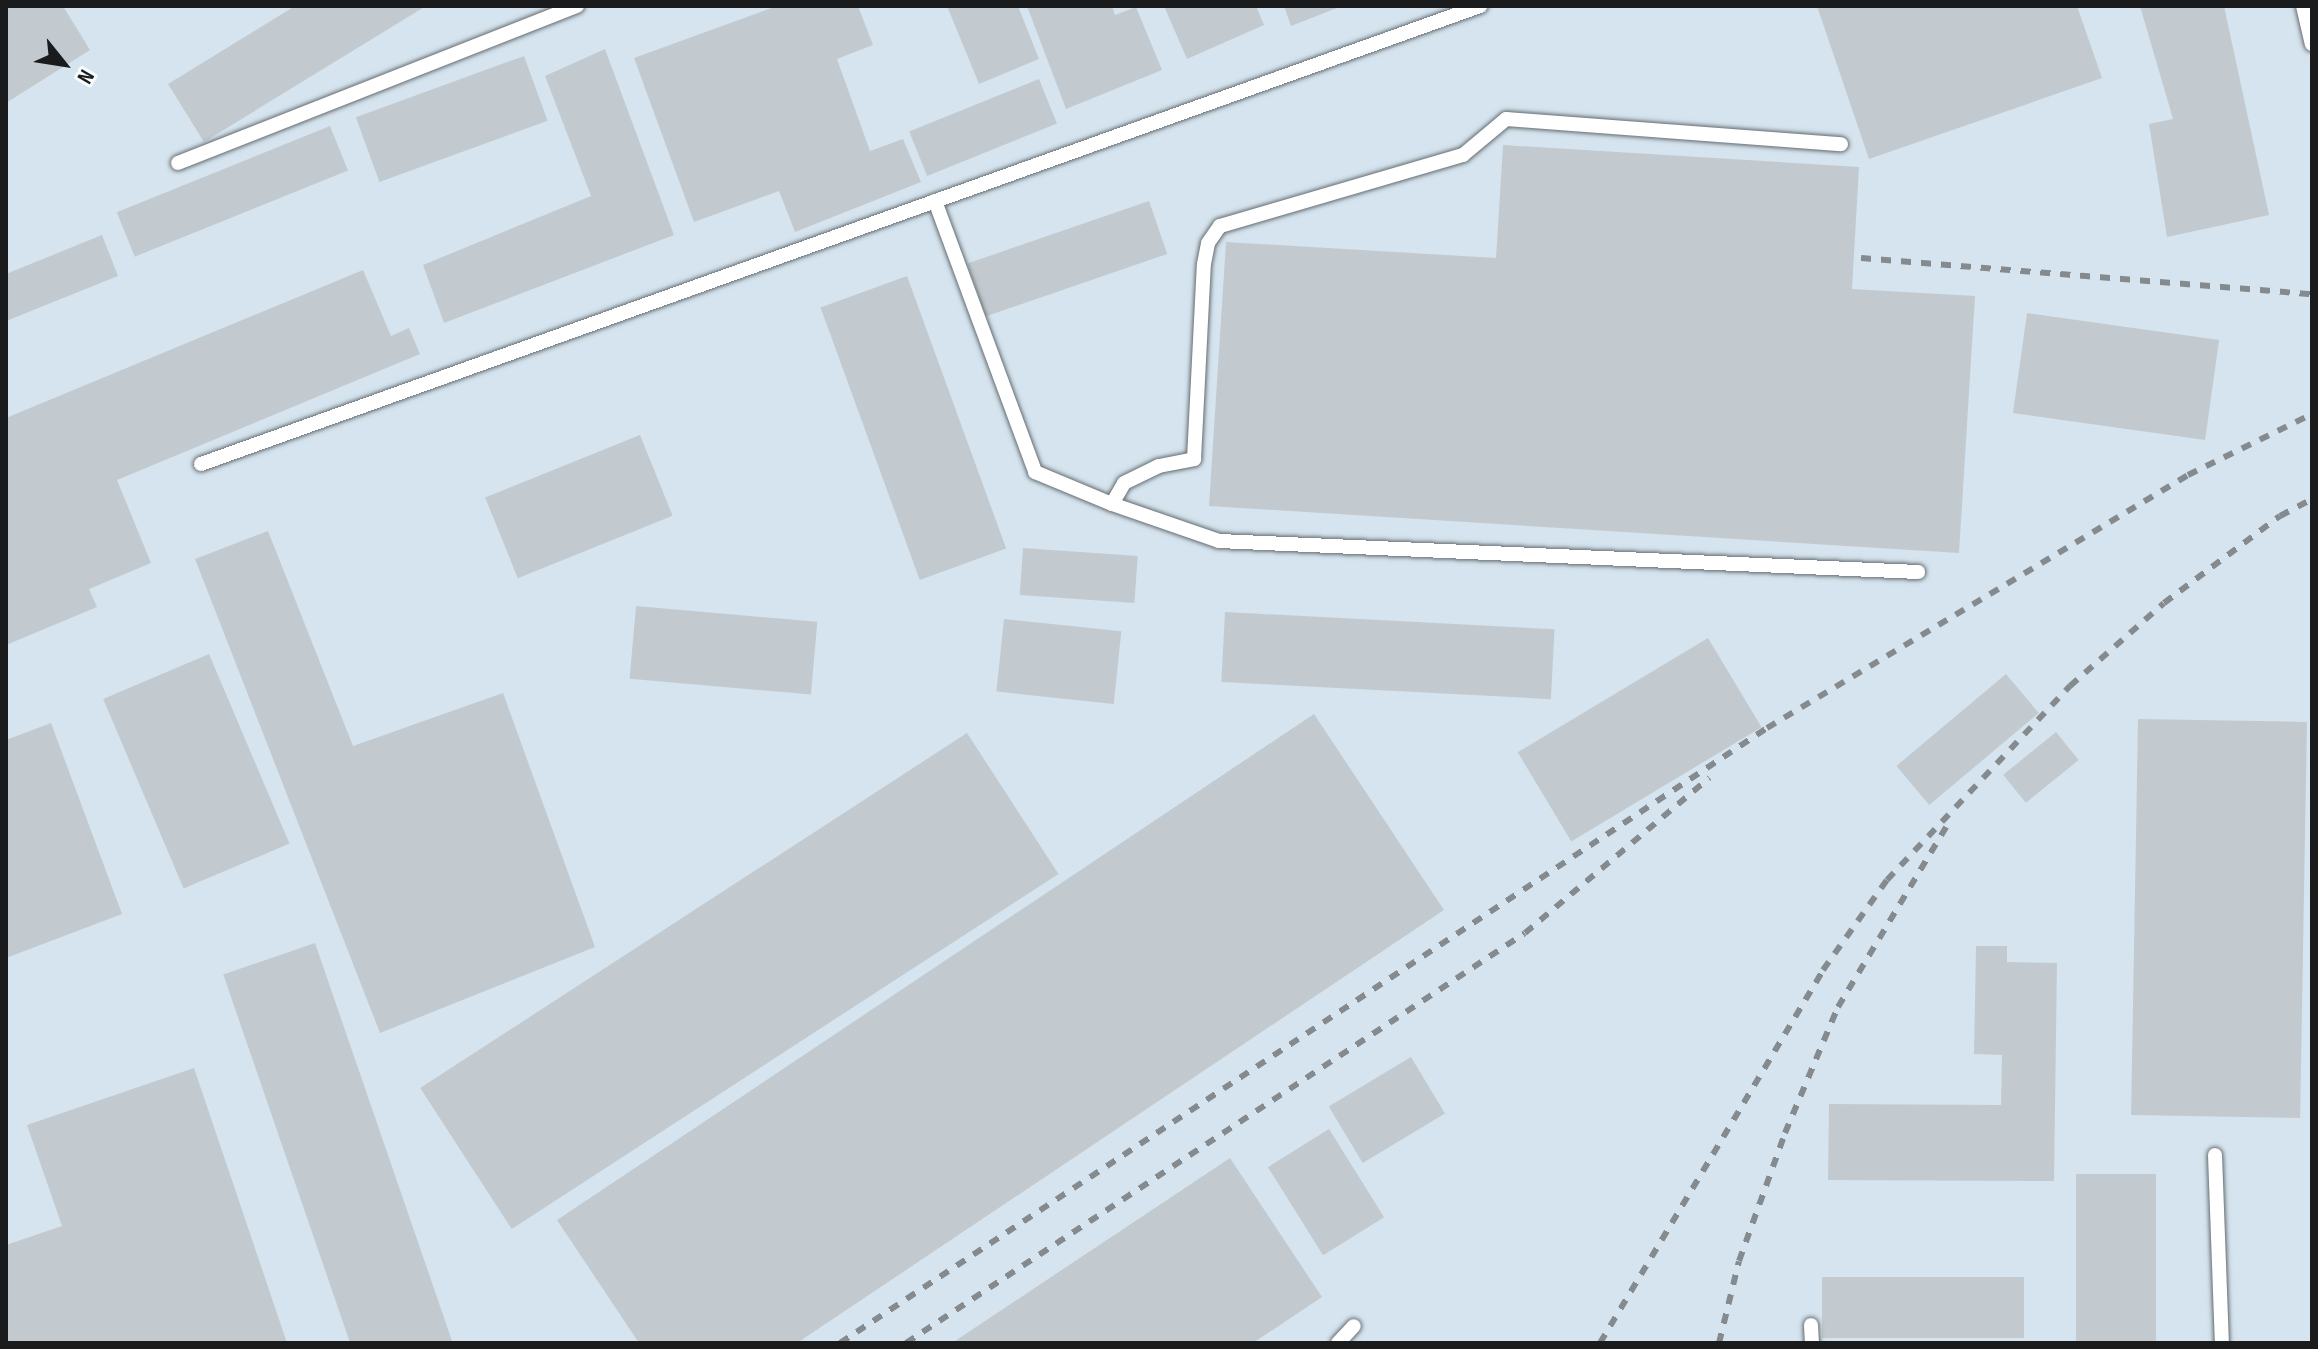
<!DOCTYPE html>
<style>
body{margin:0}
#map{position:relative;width:2318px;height:1349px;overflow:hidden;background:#e7eff4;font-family:"Sofia Sans Condensed",sans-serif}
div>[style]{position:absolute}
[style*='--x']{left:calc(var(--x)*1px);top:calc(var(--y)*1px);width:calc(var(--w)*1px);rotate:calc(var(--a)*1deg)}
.built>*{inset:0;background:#d5e4ee;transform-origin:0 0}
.building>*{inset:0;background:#c3cacf;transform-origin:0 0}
.roads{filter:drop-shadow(0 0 2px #666c71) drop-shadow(0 0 2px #666c71)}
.service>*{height:14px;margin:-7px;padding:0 7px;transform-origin:7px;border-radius:7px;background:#fff}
.rail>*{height:6px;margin-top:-3px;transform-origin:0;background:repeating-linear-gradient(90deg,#858a8e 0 10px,transparent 0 20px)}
span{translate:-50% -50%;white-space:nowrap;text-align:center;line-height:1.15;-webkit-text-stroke:6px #f7fcff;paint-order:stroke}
.frame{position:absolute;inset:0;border:8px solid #191b1d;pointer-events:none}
.north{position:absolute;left:24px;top:24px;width:80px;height:80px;-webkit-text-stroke:6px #f7fcff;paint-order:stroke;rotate:120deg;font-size:22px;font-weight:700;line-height:32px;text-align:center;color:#191b1d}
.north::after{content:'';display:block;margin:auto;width:28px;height:36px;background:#191b1d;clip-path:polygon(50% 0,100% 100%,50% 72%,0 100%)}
</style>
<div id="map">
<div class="built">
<div style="left:6px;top:6px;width:2306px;height:1337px"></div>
</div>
<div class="building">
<div style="clip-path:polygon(6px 6px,63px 6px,90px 50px,6px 103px)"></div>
<div style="clip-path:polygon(295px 6px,426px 6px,204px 142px,168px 84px)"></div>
<div style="clip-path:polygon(777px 6px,858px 6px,873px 45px,837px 59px,870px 151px,903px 139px,921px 182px,795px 232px,779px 191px,694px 222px,634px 58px)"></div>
<div style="clip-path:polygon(947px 6px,1018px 6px,1039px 59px,979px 84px)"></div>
<div style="clip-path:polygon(1027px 6px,1112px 6px,1115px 15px,1136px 7px,1162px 70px,1066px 109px)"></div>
<div style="clip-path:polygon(1164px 6px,1256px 6px,1264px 25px,1187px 59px)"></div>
<div style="clip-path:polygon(1284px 6px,1342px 6px,1291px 26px)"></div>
<div style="clip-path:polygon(1817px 6px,2077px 6px,2102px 78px,1869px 159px)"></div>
<div style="clip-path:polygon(2140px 6px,2224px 6px,2269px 215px,2167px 237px,2149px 124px,2173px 119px)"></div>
<div style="clip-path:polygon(605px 49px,674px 235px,444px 323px,423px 265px,591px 196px,545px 76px)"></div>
<div style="left:524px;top:56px;width:69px;height:179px;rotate:70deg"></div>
<div style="left:1039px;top:79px;width:48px;height:140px;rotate:68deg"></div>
<div style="left:330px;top:126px;width:48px;height:230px;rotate:68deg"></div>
<div style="clip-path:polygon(1503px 145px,1859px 167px,1852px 289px,1975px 296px,1959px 553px,1209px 506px,1226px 242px,1496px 258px)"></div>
<div style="left:1149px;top:201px;width:56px;height:192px;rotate:71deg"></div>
<div style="clip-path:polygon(102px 235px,118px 276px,6px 321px,6px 274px)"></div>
<div style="clip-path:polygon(363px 270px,391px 336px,409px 328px,420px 354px,117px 480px,151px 563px,89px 589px,97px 607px,6px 645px,6px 418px)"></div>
<div style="left:907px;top:276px;width:290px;height:92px;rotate:70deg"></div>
<div style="left:2027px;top:313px;width:194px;height:101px;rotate:8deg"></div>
<div style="left:640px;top:435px;width:87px;height:167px;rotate:68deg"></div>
<div style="clip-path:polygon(268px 531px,353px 746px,503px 693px,595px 947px,380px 1033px,195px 559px)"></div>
<div style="left:1023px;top:548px;width:115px;height:47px;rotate:4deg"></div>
<div style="left:636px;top:606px;width:182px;height:73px;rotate:5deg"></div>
<div style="left:1225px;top:612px;width:330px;height:70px;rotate:3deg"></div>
<div style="left:1004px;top:619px;width:118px;height:73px;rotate:6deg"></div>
<div style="left:1708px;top:638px;width:104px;height:222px;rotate:59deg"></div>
<div style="left:209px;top:654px;width:206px;height:115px;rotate:67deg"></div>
<div style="left:2006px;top:674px;width:51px;height:143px;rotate:50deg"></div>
<div style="clip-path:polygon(1314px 714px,1444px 910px,797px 1343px,639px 1343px,557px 1220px)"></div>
<div style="left:2138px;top:719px;width:169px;height:396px;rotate:1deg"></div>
<div style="clip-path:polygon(51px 723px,122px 914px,6px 958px,6px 740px)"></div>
<div style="left:2056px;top:732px;width:36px;height:68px;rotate:51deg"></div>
<div style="left:967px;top:733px;width:168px;height:652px;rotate:57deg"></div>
<div style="left:315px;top:943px;width:424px;height:97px;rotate:71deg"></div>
<div style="clip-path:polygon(1976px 946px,2007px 946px,2007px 962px,2057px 963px,2054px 1181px,1828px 1180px,1829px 1104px,2001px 1105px,2002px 1055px,1974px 1054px)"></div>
<div style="left:1411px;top:1057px;width:66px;height:96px;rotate:59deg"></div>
<div style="clip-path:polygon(194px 1068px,287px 1343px,6px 1343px,6px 1245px,62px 1226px,27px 1125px)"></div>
<div style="left:1329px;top:1129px;width:104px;height:72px;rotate:58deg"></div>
<div style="clip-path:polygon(1230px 1158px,1322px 1297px,1253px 1343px,952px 1343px)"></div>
<div style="left:2076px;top:1174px;width:80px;height:169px"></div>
<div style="left:2024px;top:1277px;width:61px;height:202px;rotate:90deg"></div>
</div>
<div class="roads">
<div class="service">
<div style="--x:2303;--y:6;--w:39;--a:77"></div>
<div style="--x:178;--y:163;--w:429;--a:-21.5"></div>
<div style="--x:935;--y:201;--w:289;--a:69.7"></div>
<div style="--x:1035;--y:472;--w:83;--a:22.6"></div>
<div style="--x:1112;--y:504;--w:113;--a:19.1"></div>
<div style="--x:1219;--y:541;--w:700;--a:2.54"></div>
<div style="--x:201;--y:464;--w:1359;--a:-19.7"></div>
<div style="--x:1112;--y:504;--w:24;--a:-60"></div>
<div style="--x:1124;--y:483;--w:39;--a:-26"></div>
<div style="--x:1159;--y:466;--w:36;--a:-11"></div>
<div style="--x:1194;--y:459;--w:195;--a:-87.1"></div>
<div style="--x:1204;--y:264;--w:21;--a:-79"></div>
<div style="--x:1208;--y:243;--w:21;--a:-55"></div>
<div style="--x:1220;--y:226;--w:253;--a:-16.3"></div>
<div style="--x:1463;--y:155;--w:56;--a:-39.9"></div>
<div style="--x:1506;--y:119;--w:336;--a:4.3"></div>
<div style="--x:2215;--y:1155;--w:188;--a:87.9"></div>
<div style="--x:1811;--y:1325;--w:18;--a:87"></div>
<div style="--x:1338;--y:1343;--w:23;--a:-47"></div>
</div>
</div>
<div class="rail">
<div style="--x:1861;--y:258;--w:452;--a:4.6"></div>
<div style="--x:840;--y:1343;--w:1112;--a:-33.56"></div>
<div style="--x:1767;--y:728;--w:491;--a:-31"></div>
<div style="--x:2188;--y:475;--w:138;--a:-26.2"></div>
<div style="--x:906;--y:1343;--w:742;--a:-33.52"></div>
<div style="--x:1525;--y:933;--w:241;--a:-40.1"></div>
<div style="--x:1600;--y:1343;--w:435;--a:-59.1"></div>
<div style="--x:1823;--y:970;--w:110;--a:-54.6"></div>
<div style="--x:1887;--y:880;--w:267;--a:-46.7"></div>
<div style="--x:2070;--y:686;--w:125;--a:-41.4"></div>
<div style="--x:2164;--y:603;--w:145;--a:-36.9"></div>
<div style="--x:2280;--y:516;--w:36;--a:-28"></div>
<div style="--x:1719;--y:1343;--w:84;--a:-76.3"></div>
<div style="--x:1739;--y:1261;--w:136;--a:-70.2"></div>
<div style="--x:1785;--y:1133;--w:137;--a:-67.2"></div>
<div style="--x:1838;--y:1007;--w:210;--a:-59"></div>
</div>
<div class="frame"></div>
<div class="north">N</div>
</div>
